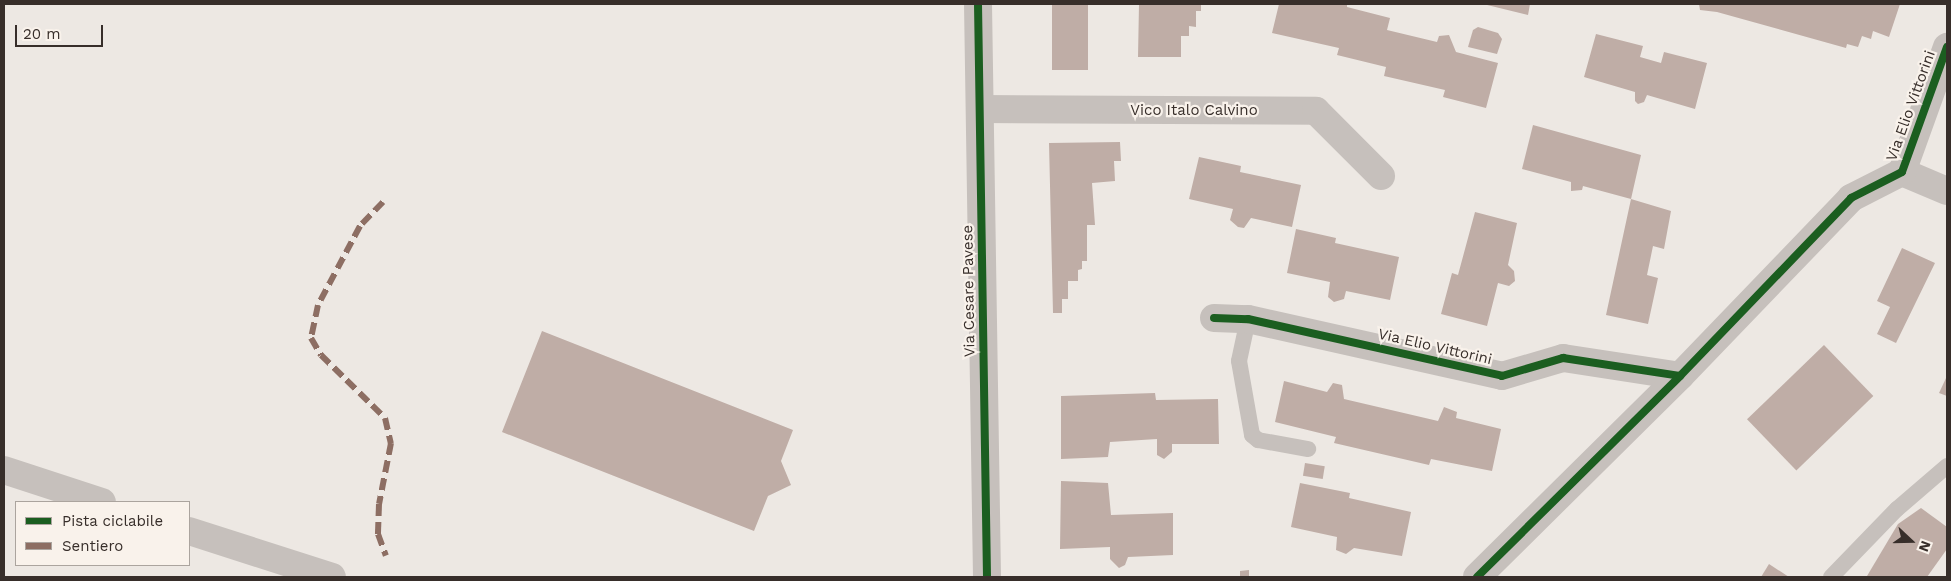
<!DOCTYPE html>
<style>
body{margin:0}
#map{position:relative;width:1951px;height:581px;overflow:hidden;background:#ede8e3;font-family:"Work Sans",sans-serif}
div>[style]{position:absolute}
[style*='--x']{left:calc(var(--x)*1px);top:calc(var(--y)*1px);width:calc(var(--w)*1px);rotate:calc(var(--a)*1deg)}
.building>*{inset:0;background:#bfada6;transform-origin:0 0}
.service>*{height:16px;margin:-8px;padding:0 8px;transform-origin:8px;border-radius:8px;background:#c6c0bc}
.minor>*{height:28px;margin:-14px;padding:0 14px;transform-origin:14px;border-radius:14px;background:#c6c0bc}
.quiet>*{height:6px;margin-top:-3px;transform-origin:0;background:repeating-linear-gradient(90deg,#8d6e63 0 12px,transparent 0 18px)}
.cycleway>*{height:8px;margin:-4px;padding:0 4px;transform-origin:4px;border-radius:4px;background:#1b5e20}
span{translate:-50% -50%;white-space:nowrap;text-align:center;line-height:1.15;-webkit-text-stroke:4.5px #f9f2eb;paint-order:stroke}
.street-label{font-size:15px;color:#372e2a}
.frame{position:absolute;inset:0;border:5px solid #372e2a;pointer-events:none}
.legend{position:absolute;left:15px;top:501px;width:175px;height:65px;box-sizing:border-box;background:#f9f2eb;border:1px solid #aba49e;margin:0;padding:6px 9px;list-style:none;font-size:15px;color:#372e2a}
.legend li{display:flex;align-items:center;gap:10px;height:25px}
.legend b{width:25px;border:1px solid #aba49e}
.north{position:absolute;left:1886px;top:516px;width:50px;height:50px;-webkit-text-stroke:4px #f9f2eb;paint-order:stroke;rotate:111deg;font-size:14px;font-weight:700;line-height:20px;text-align:center;color:#372e2a}
.north::after{content:'';display:block;margin:auto;width:18px;height:22px;background:#372e2a;clip-path:polygon(50% 0,100% 100%,50% 72%,0 100%)}
.scale{position:absolute;left:15px;top:25px;width:88px;height:22px;box-sizing:border-box;border:2px solid #372e2a;border-top:0;padding-left:6px;font-size:15px;line-height:18px;white-space:nowrap;color:#372e2a;-webkit-text-stroke:4px #f9f2eb;paint-order:stroke}
</style>
<div id="map">
<div class="building">
<div style="left:1052px;top:4px;width:36px;height:66px"></div>
<div style="clip-path:polygon(1139px 4px,1201px 4px,1201px 11px,1196px 11px,1196px 27px,1189px 26px,1189px 36px,1181px 36px,1181px 57px,1138px 57px)"></div>
<div style="clip-path:polygon(1279px 4px,1347px 4px,1347px 7px,1390px 18px,1387px 30px,1437px 42px,1439px 36px,1449px 35px,1456px 52px,1498px 63px,1486px 108px,1443px 97px,1445px 90px,1384px 76px,1386px 67px,1337px 55px,1339px 48px,1272px 33px)"></div>
<div style="clip-path:polygon(1483px 4px,1530px 4px,1528px 15px)"></div>
<div style="clip-path:polygon(1699px 4px,1900px 4px,1889px 37px,1873px 31px,1871px 39px,1862px 36px,1858px 47px,1847px 44px,1846px 48px,1717px 12px,1700px 10px)"></div>
<div style="clip-path:polygon(1478px 27px,1498px 33px,1502px 39px,1497px 54px,1468px 47px,1473px 30px)"></div>
<div style="clip-path:polygon(1596px 34px,1643px 46px,1640px 57px,1661px 63px,1664px 52px,1707px 63px,1695px 109px,1647px 95px,1644px 102px,1638px 104px,1635px 101px,1635px 92px,1584px 77px)"></div>
<div style="clip-path:polygon(1533px 125px,1641px 155px,1631px 199px,1671px 211px,1664px 249px,1653px 246px,1647px 275px,1658px 278px,1648px 324px,1606px 315px,1631px 199px,1583px 186px,1582px 190px,1571px 191px,1571px 182px,1522px 169px)"></div>
<div style="clip-path:polygon(1120px 142px,1121px 161px,1114px 161px,1115px 181px,1092px 183px,1095px 225px,1087px 225px,1087px 261px,1082px 261px,1082px 269px,1078px 270px,1078px 281px,1068px 281px,1068px 299px,1062px 299px,1062px 313px,1053px 313px,1049px 143px)"></div>
<div style="clip-path:polygon(1199px 157px,1241px 166px,1240px 172px,1301px 185px,1292px 227px,1251px 218px,1244px 228px,1238px 227px,1230px 220px,1233px 209px,1189px 199px)"></div>
<div style="clip-path:polygon(1475px 212px,1517px 223px,1508px 265px,1514px 271px,1515px 281px,1509px 286px,1498px 283px,1487px 326px,1441px 314px,1452px 273px,1458px 275px)"></div>
<div style="clip-path:polygon(1296px 229px,1336px 238px,1335px 243px,1399px 257px,1390px 300px,1346px 291px,1344px 299px,1334px 302px,1328px 297px,1330px 282px,1287px 273px)"></div>
<div style="clip-path:polygon(1902px 248px,1935px 263px,1896px 343px,1877px 334px,1890px 307px,1877px 301px)"></div>
<div style="clip-path:polygon(542px 331px,793px 430px,781px 461px,791px 485px,768px 496px,754px 531px,502px 432px)"></div>
<div style="left:1824px;top:345px;width:71px;height:107px;rotate:46deg"></div>
<div style="clip-path:polygon(1947px 376px,1947px 396px,1939px 393px)"></div>
<div style="clip-path:polygon(1284px 381px,1327px 392px,1333px 383px,1342px 385px,1344px 399px,1438px 421px,1444px 407px,1457px 412px,1456px 418px,1501px 429px,1492px 471px,1431px 459px,1429px 465px,1334px 443px,1336px 437px,1275px 422px)"></div>
<div style="clip-path:polygon(1155px 393px,1156px 400px,1218px 399px,1219px 444px,1172px 444px,1172px 452px,1164px 459px,1157px 455px,1157px 439px,1110px 442px,1108px 457px,1061px 459px,1061px 396px)"></div>
<div style="left:1305px;top:463px;width:20px;height:13px;rotate:9deg"></div>
<div style="clip-path:polygon(1061px 481px,1108px 483px,1111px 515px,1173px 513px,1173px 555px,1128px 557px,1125px 565px,1119px 568px,1110px 559px,1110px 547px,1060px 549px)"></div>
<div style="clip-path:polygon(1300px 483px,1350px 493px,1349px 498px,1411px 512px,1402px 556px,1354px 548px,1346px 554px,1336px 550px,1337px 537px,1291px 527px)"></div>
<div style="clip-path:polygon(1921px 508px,1947px 527px,1947px 549px,1927px 577px,1867px 576px,1898px 524px)"></div>
<div style="clip-path:polygon(1769px 564px,1789px 577px,1761px 577px)"></div>
<div style="clip-path:polygon(1249px 570px,1249px 577px,1240px 577px,1240px 571px)"></div>
</div>
<div class="service">
<div style="--x:1248;--y:319;--w:43;--a:102.1"></div>
<div style="--x:1239;--y:361;--w:75;--a:80"></div>
<div style="--x:1252;--y:435;--w:8;--a:40"></div>
<div style="--x:1258;--y:440;--w:51;--a:10.2"></div>
<div style="--x:1831;--y:577;--w:95;--a:-45.9"></div>
<div style="--x:1897;--y:509;--w:66;--a:-40.7"></div>
</div>
<div class="minor">
<div style="--x:978;--y:4;--w:573;--a:89.1"></div>
<div style="--x:980;--y:109;--w:336;--a:0.3"></div>
<div style="--x:1316;--y:111;--w:92;--a:45"></div>
<div style="--x:1902;--y:172;--w:49;--a:22.9"></div>
<div style="--x:1214;--y:318;--w:34;--a:2"></div>
<div style="--x:1248;--y:319;--w:260;--a:12.6"></div>
<div style="--x:1502;--y:376;--w:64;--a:-16.4"></div>
<div style="--x:1563;--y:358;--w:118;--a:8.7"></div>
<div style="--x:4;--y:470;--w:103;--a:18.1"></div>
<div style="--x:189;--y:531;--w:150;--a:17.8"></div>
<div style="--x:1477;--y:577;--w:286;--a:-44.7"></div>
<div style="--x:1680;--y:376;--w:247;--a:-46.1"></div>
<div style="--x:1851;--y:198;--w:57;--a:-27"></div>
<div style="--x:1902;--y:172;--w:133;--a:-70.2"></div>
</div>
<div class="quiet">
<div style="--x:383;--y:202;--w:33;--a:134"></div>
<div style="--x:360;--y:226;--w:89;--a:118"></div>
<div style="--x:318;--y:305;--w:34;--a:102"></div>
<div style="--x:311;--y:338;--w:20;--a:60"></div>
<div style="--x:321;--y:355;--w:90;--a:44.5"></div>
<div style="--x:385;--y:418;--w:26;--a:77"></div>
<div style="--x:391;--y:443;--w:62;--a:101.1"></div>
<div style="--x:379;--y:504;--w:30;--a:92"></div>
<div style="--x:378;--y:534;--w:23;--a:70"></div>
</div>
<div class="cycleway">
<div style="--x:978;--y:4;--w:573;--a:89.1"></div>
<div style="--x:1214;--y:318;--w:34;--a:2"></div>
<div style="--x:1248;--y:319;--w:260;--a:12.6"></div>
<div style="--x:1502;--y:376;--w:64;--a:-16.4"></div>
<div style="--x:1563;--y:358;--w:118;--a:8.7"></div>
<div style="--x:1477;--y:577;--w:286;--a:-44.7"></div>
<div style="--x:1680;--y:376;--w:247;--a:-46.1"></div>
<div style="--x:1851;--y:198;--w:57;--a:-27"></div>
<div style="--x:1902;--y:172;--w:133;--a:-70.2"></div>
</div>
<div class="street-label">
<span style="left:1911px;top:106px;rotate:-70deg">Via Elio Vittorini</span>
<span style="left:1194px;top:111px">Vico Italo Calvino</span>
<span style="left:969px;top:291px;rotate:-91deg">Via Cesare Pavese</span>
<span style="left:1435px;top:347px;rotate:13deg">Via Elio Vittorini</span>
</div>
<div class="frame"></div>
<ul class="legend">
<li><b style="height:6px;background:#1b5e20"></b>Pista ciclabile</li>
<li><b style="height:6px;background:#8d6e63"></b>Sentiero</li>
</ul>
<div class="north">N</div>
<div class="scale">20 m</div>
</div>
